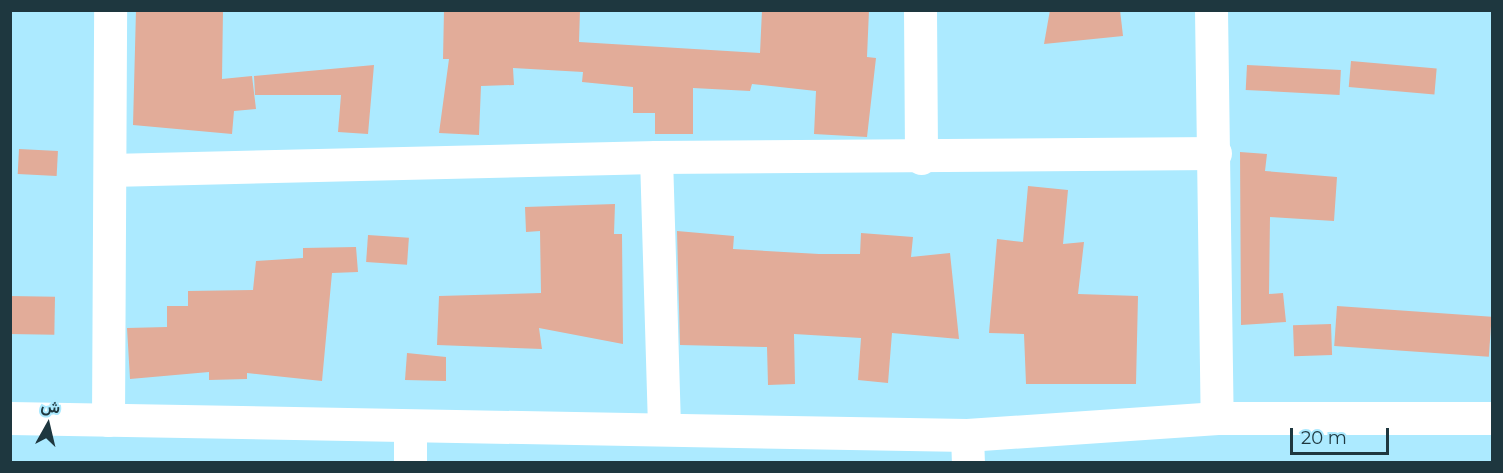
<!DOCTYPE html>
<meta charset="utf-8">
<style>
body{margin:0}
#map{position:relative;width:1503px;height:473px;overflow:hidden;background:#aceaff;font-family:Montserrat,Vazirmatn,sans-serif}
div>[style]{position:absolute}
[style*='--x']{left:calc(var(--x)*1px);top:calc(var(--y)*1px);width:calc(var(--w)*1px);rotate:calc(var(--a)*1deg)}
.building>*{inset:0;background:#e2ac99;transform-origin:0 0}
.minor>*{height:33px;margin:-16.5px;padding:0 16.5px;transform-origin:16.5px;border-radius:16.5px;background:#fff}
span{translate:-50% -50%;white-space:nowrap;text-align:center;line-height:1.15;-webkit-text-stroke:5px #aceaff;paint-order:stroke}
.frame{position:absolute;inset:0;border:12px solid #1e373f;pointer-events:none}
.north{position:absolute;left:18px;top:395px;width:60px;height:60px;-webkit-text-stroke:4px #aceaff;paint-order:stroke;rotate:8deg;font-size:16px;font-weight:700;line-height:24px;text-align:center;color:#1e373f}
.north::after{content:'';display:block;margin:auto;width:21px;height:27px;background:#1e373f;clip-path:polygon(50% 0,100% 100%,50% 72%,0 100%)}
.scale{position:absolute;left:1290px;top:428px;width:99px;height:27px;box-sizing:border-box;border:3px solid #1e373f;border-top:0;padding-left:8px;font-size:18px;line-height:21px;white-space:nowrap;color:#1e373f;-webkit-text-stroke:4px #aceaff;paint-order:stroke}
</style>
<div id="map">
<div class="building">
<div style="clip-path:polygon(136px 10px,223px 10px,222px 79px,252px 76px,256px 109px,234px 111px,232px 134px,133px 125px)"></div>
<div style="clip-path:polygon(444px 10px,580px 10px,579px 42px,760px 53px,762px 10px,869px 10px,867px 57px,876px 58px,867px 137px,814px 134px,816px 91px,752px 84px,750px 91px,693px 88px,693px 134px,655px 134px,655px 113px,633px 113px,633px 87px,582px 82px,583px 72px,513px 68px,514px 85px,481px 86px,479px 135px,439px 133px,449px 59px,443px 59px)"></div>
<div style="clip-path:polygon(1050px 10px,1120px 10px,1123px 36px,1044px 44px)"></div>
<div style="left:1351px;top:61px;width:86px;height:26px;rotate:5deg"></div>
<div style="clip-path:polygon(374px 65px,368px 134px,338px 132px,341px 95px,255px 95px,254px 76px)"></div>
<div style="left:1247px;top:65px;width:94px;height:25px;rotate:3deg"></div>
<div style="left:19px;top:149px;width:39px;height:25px;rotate:3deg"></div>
<div style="clip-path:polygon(1240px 152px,1267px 154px,1265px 171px,1337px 177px,1334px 221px,1270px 217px,1269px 294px,1283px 293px,1286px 322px,1241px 325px)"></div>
<div style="clip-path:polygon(1028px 186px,1068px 190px,1063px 244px,1084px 242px,1078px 294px,1138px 296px,1136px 384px,1026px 384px,1024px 334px,989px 333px,997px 239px,1023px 242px)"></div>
<div style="clip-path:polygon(615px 204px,614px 234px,622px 234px,623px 344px,539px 328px,542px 349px,437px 345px,439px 296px,541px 293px,540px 231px,526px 232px,525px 207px)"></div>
<div style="clip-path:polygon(677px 231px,734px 236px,733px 249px,819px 254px,860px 254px,861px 233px,913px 237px,911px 257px,950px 253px,959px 339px,892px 333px,888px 383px,858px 380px,861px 338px,794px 334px,795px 384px,768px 385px,767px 347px,680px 345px)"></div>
<div style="left:368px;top:235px;width:41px;height:27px;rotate:4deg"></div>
<div style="clip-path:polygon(356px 247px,358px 272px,332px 273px,322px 381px,247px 373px,247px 379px,209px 380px,209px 372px,130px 379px,127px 328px,167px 327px,167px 306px,188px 306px,188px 291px,253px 290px,256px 261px,303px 258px,303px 248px)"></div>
<div style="left:10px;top:296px;width:45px;height:38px;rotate:1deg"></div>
<div style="left:1337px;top:306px;width:155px;height:40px;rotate:4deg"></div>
<div style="left:1331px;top:324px;width:31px;height:38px;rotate:88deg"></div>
<div style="clip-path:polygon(407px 353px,446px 357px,446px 381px,405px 380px)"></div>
</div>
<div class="minor">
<div style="--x:920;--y:10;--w:148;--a:89.6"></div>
<div style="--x:1211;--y:10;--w:408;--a:89.2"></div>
<div style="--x:656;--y:157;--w:272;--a:88.3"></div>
<div style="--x:110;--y:170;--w:546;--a:-1.36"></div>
<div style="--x:656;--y:157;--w:559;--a:-0.41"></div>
<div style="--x:10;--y:418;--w:957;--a:1.02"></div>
<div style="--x:967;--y:435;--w:251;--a:-3.9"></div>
<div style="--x:1217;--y:418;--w:275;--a:0"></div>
<div style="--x:108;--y:420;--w:410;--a:-89.7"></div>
<div style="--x:967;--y:435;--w:27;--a:88"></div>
<div style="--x:410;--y:462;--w:34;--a:-90"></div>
</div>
<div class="frame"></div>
<div class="north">ش</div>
<div class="scale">20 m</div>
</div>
